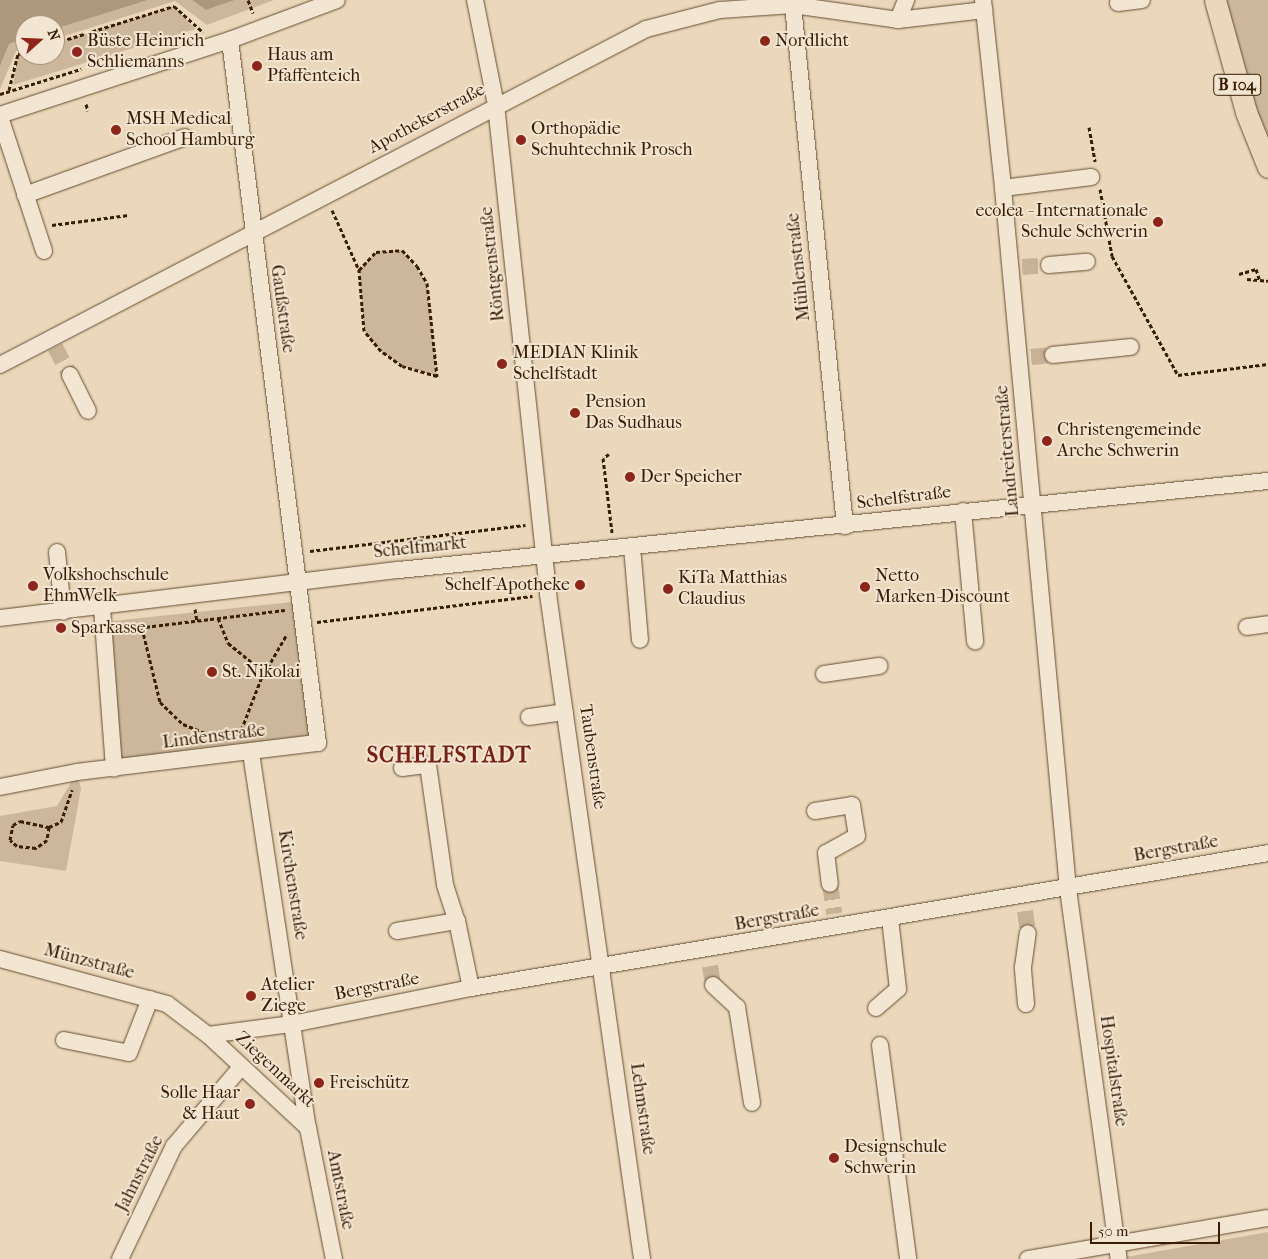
<!DOCTYPE html>
<meta charset="utf-8">
<style>
body{margin:0}
#map{position:relative;width:1268px;height:1259px;overflow:hidden;background:#ebd7b9;font-family:"IM FELL French Canon",serif}
div>[style]{position:absolute}
[style*='--x']{left:calc(var(--x)*1px);top:calc(var(--y)*1px);width:calc(var(--w)*1px);rotate:calc(var(--a)*1deg)}
.green>*{inset:0;background:#cdb79a;transform-origin:0 0}
.water>*{inset:0;background:#ae987b}
.minor-tunnel>*{height:16px;margin-top:-8px;transform-origin:0;background:repeating-linear-gradient(90deg,#c7b295 0 16px,transparent 0 24px)}
.path>*{height:3px;margin-top:-1.5px;transform-origin:0;background:repeating-linear-gradient(90deg,#381d04 0 4px,transparent 0 6.5px)}
.roads{filter:drop-shadow(0 0 1px #654c31) drop-shadow(0 0 1px #654c31)}
.minor>*{height:16px;margin:-8px;padding:0 8px;transform-origin:8px;border-radius:8px;background:#f2e5d2}
.major>*{height:21px;margin:-10.5px;padding:0 10.5px;transform-origin:10.5px;border-radius:10.5px;background:#ebd7b9}
.dots>*{width:14px;height:14px;translate:-50% -50%;box-sizing:border-box;border:2px solid #f2e5d2;border-radius:50%}
span{translate:-50% -50%;white-space:nowrap;text-align:center;line-height:1.15;-webkit-text-stroke:4px #f2e5d2;paint-order:stroke}
.shield-label span{padding:1px 4px;background:#f2e5d2;border:1px solid;border-radius:4px;-webkit-text-stroke-width:0}
.shield-label{font-size:16px;color:#381d04;font-weight:700}
.poi-label{font-size:18px;color:#381d04}
.left{translate:0 -50%;text-align:left}
.right{translate:-100% -50%;text-align:right}
.street-label{font-size:18px;color:#381d04}
.district-label{font-size:22px;color:#7a1f14;font-weight:700;letter-spacing:1px}
.north{position:absolute;left:15px;top:15px;width:50px;height:50px;box-sizing:border-box;background:#f2e5d2;border:1px solid #a89580;border-radius:50%;rotate:70deg;font-size:14px;font-weight:700;line-height:20px;text-align:center;color:#381d04}
.north::after{content:'';display:block;margin:auto;width:18px;height:22px;background:#8f2418;clip-path:polygon(50% 0,100% 100%,50% 72%,0 100%)}
.scale{position:absolute;left:1090px;top:1222px;width:130px;height:22px;box-sizing:border-box;border:2px solid #381d04;border-top:0;padding-left:6px;font-size:15px;line-height:18px;white-space:nowrap;color:#381d04;-webkit-text-stroke:4px #f2e5d2;paint-order:stroke}
</style>
<div id="map">
<div class="green">
<div style="clip-path:polygon(148px 0,192px 0,206px 10px,235px 0,274px 0,207px 25px,175px 1px,55px 39px,55px 29px)"></div>
<div style="clip-path:polygon(1226px 0,1268px 0,1268px 141px,1259px 122px)"></div>
<div style="clip-path:polygon(174px 6px,195px 29px,13px 85px,18px 54px,55px 55px,55px 43px)"></div>
<div style="clip-path:polygon(25px 38px,25px 48px,16px 51px,0 89px,0 66px,9px 43px)"></div>
<div style="clip-path:polygon(402px 250px,427px 283px,437px 376px,402px 366px,381px 351px,364px 331px,359px 270px,376px 252px)"></div>
<div style="left:302px;top:601px;width:143px;height:200px;rotate:84deg"></div>
<div style="clip-path:polygon(77px 772px,81px 789px,66px 871px,0 861px,0 816px,57px 806px)"></div>
<div style="clip-path:polygon(1268px 1232px,1268px 1259px,1126px 1259px,1126px 1257px)"></div>
</div>
<div class="water">
<div style="clip-path:polygon(0 0,148px 0,55px 29px,55px 25px,25px 25px,25px 38px,9px 44px,0 66px)"></div>
<div style="clip-path:polygon(192px 0,235px 0,206px 10px)"></div>
</div>
<div class="minor-tunnel">
<div style="--x:1022;--y:267;--w:27;--a:-4"></div>
<div style="--x:55;--y:347;--w:32;--a:62"></div>
<div style="--x:1031;--y:357;--w:22;--a:-5"></div>
<div style="--x:830;--y:884;--w:30;--a:82"></div>
<div style="--x:1025;--y:911;--w:22;--a:82"></div>
<div style="--x:710;--y:966;--w:19;--a:81"></div>
</div>
<div class="path">
<div style="--x:248;--y:0;--w:14;--a:69"></div>
<div style="--x:55;--y:43;--w:125;--a:-17.3"></div>
<div style="--x:174;--y:6;--w:39;--a:42"></div>
<div style="--x:9;--y:90;--w:37;--a:-76"></div>
<div style="--x:18;--y:54;--w:7;--a:-16"></div>
<div style="--x:0;--y:94;--w:85;--a:-17.2"></div>
<div style="--x:86;--y:104;--w:7;--a:74"></div>
<div style="--x:1089;--y:127;--w:35;--a:80"></div>
<div style="--x:1100;--y:189;--w:68;--a:79.8"></div>
<div style="--x:1112;--y:256;--w:136;--a:61"></div>
<div style="--x:1178;--y:375;--w:91;--a:-7"></div>
<div style="--x:332;--y:210;--w:66;--a:65.8"></div>
<div style="--x:359;--y:270;--w:25;--a:-47"></div>
<div style="--x:376;--y:252;--w:26;--a:-4"></div>
<div style="--x:402;--y:250;--w:22;--a:47"></div>
<div style="--x:417;--y:266;--w:20;--a:60"></div>
<div style="--x:427;--y:283;--w:94;--a:83.9"></div>
<div style="--x:437;--y:376;--w:36;--a:-164"></div>
<div style="--x:402;--y:366;--w:26;--a:-144"></div>
<div style="--x:381;--y:351;--w:26;--a:-130"></div>
<div style="--x:364;--y:331;--w:61;--a:-94.7"></div>
<div style="--x:52;--y:225;--w:77;--a:-7.5"></div>
<div style="--x:1239;--y:274;--w:18;--a:-16"></div>
<div style="--x:1256;--y:269;--w:13;--a:72"></div>
<div style="--x:1247;--y:279;--w:21;--a:5"></div>
<div style="--x:609;--y:454;--w:7;--a:146"></div>
<div style="--x:603;--y:458;--w:75;--a:83.1"></div>
<div style="--x:310;--y:551;--w:217;--a:-6.9"></div>
<div style="--x:195;--y:609;--w:12;--a:81"></div>
<div style="--x:218;--y:618;--w:27;--a:68"></div>
<div style="--x:228;--y:643;--w:32;--a:39"></div>
<div style="--x:253;--y:663;--w:17;--a:62"></div>
<div style="--x:317;--y:622;--w:217;--a:-6.9"></div>
<div style="--x:142;--y:628;--w:76;--a:76.3"></div>
<div style="--x:160;--y:702;--w:32;--a:44"></div>
<div style="--x:183;--y:724;--w:35;--a:22"></div>
<div style="--x:120;--y:630;--w:166;--a:-6.9"></div>
<div style="--x:239;--y:736;--w:61;--a:-68.9"></div>
<div style="--x:261;--y:679;--w:52;--a:-60"></div>
<div style="--x:49;--y:827;--w:13;--a:99"></div>
<div style="--x:47;--y:840;--w:14;--a:144"></div>
<div style="--x:36;--y:848;--w:19;--a:-174"></div>
<div style="--x:17;--y:846;--w:9;--a:-139"></div>
<div style="--x:10;--y:840;--w:15;--a:-79"></div>
<div style="--x:13;--y:825;--w:8;--a:-30"></div>
<div style="--x:20;--y:821;--w:30;--a:12"></div>
<div style="--x:49;--y:827;--w:13;--a:-23"></div>
<div style="--x:61;--y:822;--w:34;--a:-71"></div>
</div>
<div class="roads">
<div class="minor">
<div style="--x:475;--y:0;--w:107;--a:78.7"></div>
<div style="--x:496;--y:105;--w:492;--a:83.9"></div>
<div style="--x:548;--y:594;--w:672;--a:81.95"></div>
<div style="--x:983;--y:0;--w:189;--a:83.9"></div>
<div style="--x:1003;--y:188;--w:704;--a:84.7"></div>
<div style="--x:1068;--y:889;--w:373;--a:82.2"></div>
<div style="--x:1118;--y:3;--w:24;--a:-7"></div>
<div style="--x:793;--y:5;--w:524;--a:84.3"></div>
<div style="--x:898;--y:20;--w:22;--a:-68"></div>
<div style="--x:0;--y:115;--w:242;--a:-18.1"></div>
<div style="--x:230;--y:40;--w:114;--a:-20.5"></div>
<div style="--x:0;--y:117;--w:141;--a:71.8"></div>
<div style="--x:1003;--y:188;--w:89;--a:-7.1"></div>
<div style="--x:25;--y:195;--w:170;--a:-19.9"></div>
<div style="--x:1049;--y:265;--w:38;--a:-5"></div>
<div style="--x:1053;--y:355;--w:78;--a:-5.9"></div>
<div style="--x:0;--y:365;--w:728;--a:-27.48"></div>
<div style="--x:646;--y:29;--w:76;--a:-14.4"></div>
<div style="--x:720;--y:10;--w:73;--a:-3.9"></div>
<div style="--x:793;--y:5;--w:106;--a:8.1"></div>
<div style="--x:898;--y:20;--w:87;--a:-6.6"></div>
<div style="--x:70;--y:375;--w:40;--a:63.4"></div>
<div style="--x:963;--y:511;--w:131;--a:84.7"></div>
<div style="--x:632;--y:547;--w:93;--a:85.1"></div>
<div style="--x:57;--y:552;--w:60;--a:84.3"></div>
<div style="--x:102;--y:608;--w:161;--a:85.7"></div>
<div style="--x:0;--y:618;--w:402;--a:-6.9"></div>
<div style="--x:399;--y:570;--w:874;--a:-5.85"></div>
<div style="--x:1247;--y:627;--w:21;--a:-8"></div>
<div style="--x:824;--y:674;--w:56;--a:-8.3"></div>
<div style="--x:529;--y:717;--w:36;--a:-8"></div>
<div style="--x:251;--y:753;--w:379;--a:81.4"></div>
<div style="--x:308;--y:1128;--w:134;--a:78.8"></div>
<div style="--x:402;--y:768;--w:26;--a:-7"></div>
<div style="--x:428;--y:765;--w:121;--a:81.9"></div>
<div style="--x:445;--y:885;--w:38;--a:72"></div>
<div style="--x:457;--y:921;--w:68;--a:78.2"></div>
<div style="--x:0;--y:787;--w:78;--a:-11"></div>
<div style="--x:77;--y:772;--w:243;--a:-6.9"></div>
<div style="--x:318;--y:743;--w:708;--a:-97.14"></div>
<div style="--x:815;--y:811;--w:37;--a:-9"></div>
<div style="--x:852;--y:805;--w:31;--a:81"></div>
<div style="--x:857;--y:836;--w:35;--a:151"></div>
<div style="--x:826;--y:853;--w:31;--a:83"></div>
<div style="--x:397;--y:931;--w:61;--a:-9.5"></div>
<div style="--x:0;--y:959;--w:173;--a:15.1"></div>
<div style="--x:167;--y:1004;--w:51;--a:37.1"></div>
<div style="--x:208;--y:1035;--w:137;--a:42.9"></div>
<div style="--x:713;--y:985;--w:33;--a:43"></div>
<div style="--x:737;--y:1007;--w:97;--a:81.1"></div>
<div style="--x:1026;--y:1004;--w:37;--a:-95"></div>
<div style="--x:1023;--y:967;--w:34;--a:-82"></div>
<div style="--x:876;--y:1008;--w:29;--a:-41"></div>
<div style="--x:898;--y:989;--w:70;--a:-96.5"></div>
<div style="--x:208;--y:1035;--w:85;--a:-7.5"></div>
<div style="--x:292;--y:1024;--w:183;--a:-11.4"></div>
<div style="--x:471;--y:988;--w:808;--a:-9.61"></div>
<div style="--x:64;--y:1040;--w:66;--a:11.3"></div>
<div style="--x:129;--y:1053;--w:58;--a:-68.7"></div>
<div style="--x:880;--y:1045;--w:216;--a:82.5"></div>
<div style="--x:120;--y:1259;--w:125;--a:-64.5"></div>
<div style="--x:174;--y:1146;--w:104;--a:-49.7"></div>
<div style="--x:1028;--y:1259;--w:243;--a:-9.7"></div>
</div>
<div class="major">
<div style="--x:1215;--y:0;--w:116;--a:74.5"></div>
<div style="--x:1246;--y:112;--w:59;--a:68.2"></div>
</div>
</div>
<div class="dots">
<div style="left:765px;top:41px;background:#8f2418"></div>
<div style="left:77px;top:52px;background:#8f2418"></div>
<div style="left:257px;top:66px;background:#8f2418"></div>
<div style="left:116px;top:130px;background:#8f2418"></div>
<div style="left:521px;top:140px;background:#8f2418"></div>
<div style="left:1158px;top:222px;background:#8f2418"></div>
<div style="left:502px;top:364px;background:#8f2418"></div>
<div style="left:575px;top:413px;background:#8f2418"></div>
<div style="left:1047px;top:441px;background:#8f2418"></div>
<div style="left:630px;top:477px;background:#8f2418"></div>
<div style="left:580px;top:585px;background:#8f2418"></div>
<div style="left:33px;top:586px;background:#8f2418"></div>
<div style="left:865px;top:587px;background:#8f2418"></div>
<div style="left:668px;top:589px;background:#8f2418"></div>
<div style="left:61px;top:628px;background:#8f2418"></div>
<div style="left:212px;top:672px;background:#8f2418"></div>
<div style="left:251px;top:996px;background:#8f2418"></div>
<div style="left:319px;top:1083px;background:#8f2418"></div>
<div style="left:250px;top:1104px;background:#8f2418"></div>
<div style="left:834px;top:1158px;background:#8f2418"></div>
</div>
<div class="shield-label">
<span style="left:1237px;top:85px">B 104</span>
</div>
<div class="poi-label">
<span class="left" style="left:775px;top:41px">Nordlicht</span>
<span class="left" style="left:87px;top:52px">Büste Heinrich<br>Schliemanns</span>
<span class="left" style="left:267px;top:66px">Haus am<br>Pfaffenteich</span>
<span class="left" style="left:126px;top:130px">MSH Medical<br>School Hamburg</span>
<span class="left" style="left:531px;top:140px">Orthopädie<br>Schuhtechnik Prosch</span>
<span class="right" style="left:1148px;top:222px">ecolea - Internationale<br>Schule Schwerin</span>
<span class="left" style="left:513px;top:364px">MEDIAN Klinik<br>Schelfstadt</span>
<span class="left" style="left:585px;top:413px">Pension<br>Das Sudhaus</span>
<span class="left" style="left:1057px;top:441px">Christengemeinde<br>Arche Schwerin</span>
<span class="left" style="left:640px;top:477px">Der Speicher</span>
<span class="left" style="left:43px;top:586px">Volkshochschule<br>EhmWelk</span>
<span class="left" style="left:875px;top:587px">Netto<br>Marken-Discount</span>
<span class="left" style="left:678px;top:589px">KiTa Matthias<br>Claudius</span>
<span class="right" style="left:570px;top:585px">Schelf-Apotheke</span>
<span class="left" style="left:71px;top:628px">Sparkasse</span>
<span class="left" style="left:222px;top:672px">St. Nikolai</span>
<span class="left" style="left:261px;top:996px">Atelier<br>Ziege</span>
<span class="left" style="left:329px;top:1083px">Freischütz</span>
<span class="right" style="left:240px;top:1104px">Solle Haar<br>&amp; Haut</span>
<span class="left" style="left:844px;top:1158px">Designschule<br>Schwerin</span>
</div>
<div class="street-label">
<span style="left:427px;top:119px;rotate:-28deg">Apothekerstraße</span>
<span style="left:493px;top:264px;rotate:-96deg">Röntgenstraße</span>
<span style="left:799px;top:267px;rotate:-96deg">Mühlenstraße</span>
<span style="left:282px;top:309px;rotate:82deg">Gaußstraße</span>
<span style="left:1008px;top:451px;rotate:-95deg">Landreiterstraße</span>
<span style="left:904px;top:498px;rotate:-7deg">Schelfstraße</span>
<span style="left:420px;top:548px;rotate:-6deg">Schelfmarkt</span>
<span style="left:214px;top:737px;rotate:-7deg">Lindenstraße</span>
<span style="left:592px;top:757px;rotate:82deg">Taubenstraße</span>
<span style="left:1176px;top:849px;rotate:-10deg">Bergstraße</span>
<span style="left:292px;top:885px;rotate:81deg">Kirchenstraße</span>
<span style="left:777px;top:918px;rotate:-10deg">Bergstraße</span>
<span style="left:89px;top:962px;rotate:15deg">Münzstraße</span>
<span style="left:377px;top:987px;rotate:-11deg">Bergstraße</span>
<span style="left:275px;top:1070px;rotate:43deg">Ziegenmarkt</span>
<span style="left:1113px;top:1071px;rotate:82deg">Hospitalstraße</span>
<span style="left:642px;top:1109px;rotate:82deg">Lehmstraße</span>
<span style="left:140px;top:1174px;rotate:-63deg">Jahnstraße</span>
<span style="left:340px;top:1190px;rotate:79deg">Amtstraße</span>
</div>
<div class="district-label">
<span style="left:449px;top:756px">SCHELFSTADT</span>
</div>
<div class="north">N</div>
<div class="scale">50 m</div>
</div>
